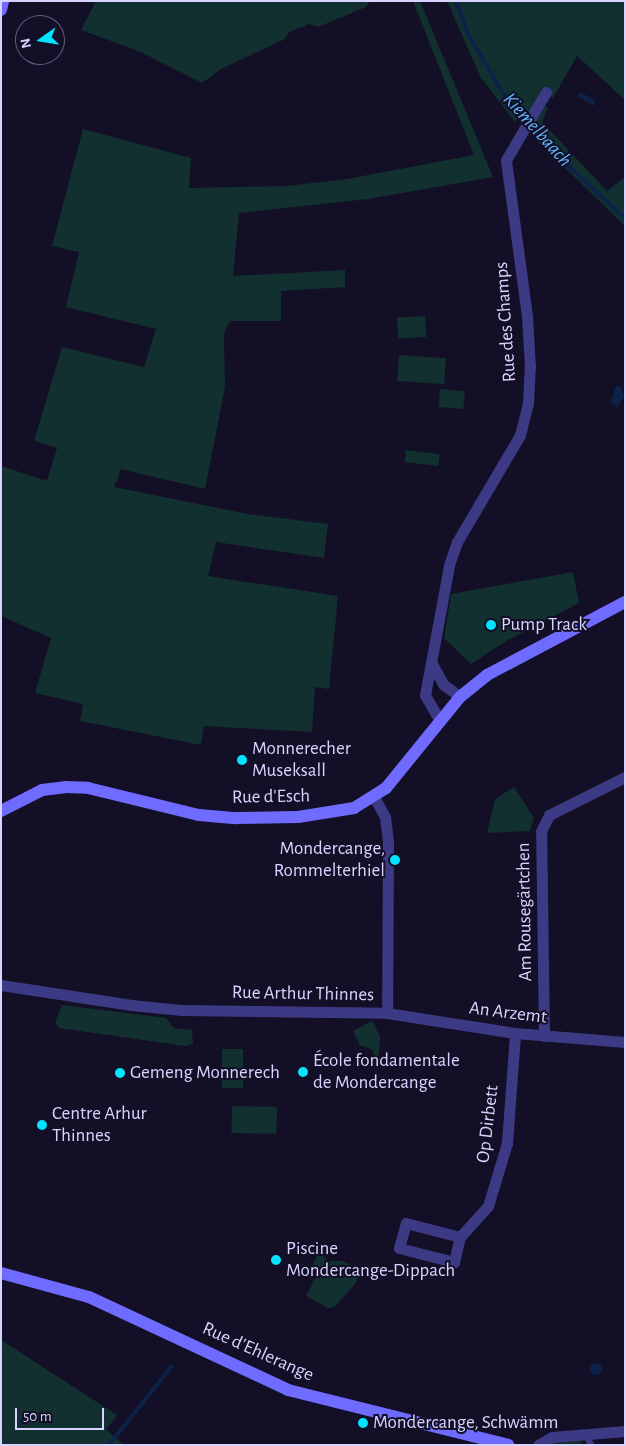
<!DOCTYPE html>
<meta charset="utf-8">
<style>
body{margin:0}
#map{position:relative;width:626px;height:1446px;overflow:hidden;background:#130f26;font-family:"Alegreya Sans",sans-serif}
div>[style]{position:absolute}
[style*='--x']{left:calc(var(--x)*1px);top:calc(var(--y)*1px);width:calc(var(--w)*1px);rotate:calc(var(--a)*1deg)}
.green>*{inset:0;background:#12302f;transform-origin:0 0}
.water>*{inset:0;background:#0c2248}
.round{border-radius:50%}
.stream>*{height:4px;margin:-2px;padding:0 2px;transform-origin:2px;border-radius:2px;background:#0c2248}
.service>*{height:5.5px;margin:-2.75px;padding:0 2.75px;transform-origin:2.75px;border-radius:2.75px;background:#3d3a85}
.minor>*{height:11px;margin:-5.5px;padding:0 5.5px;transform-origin:5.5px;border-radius:5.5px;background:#3d3a85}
.secondary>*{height:12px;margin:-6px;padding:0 6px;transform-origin:6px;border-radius:6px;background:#6f6bff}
.dots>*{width:14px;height:14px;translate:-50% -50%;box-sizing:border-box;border:2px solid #130f26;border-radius:50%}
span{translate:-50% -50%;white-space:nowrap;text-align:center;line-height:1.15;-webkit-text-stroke:4px #130f26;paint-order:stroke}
.street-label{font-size:19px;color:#d9d4ff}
.poi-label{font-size:19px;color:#d9d4ff}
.left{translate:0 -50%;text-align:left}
.right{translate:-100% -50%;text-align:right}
.water-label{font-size:20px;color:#62b6ff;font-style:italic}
.frame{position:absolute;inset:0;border:2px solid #d9d4ff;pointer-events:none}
.north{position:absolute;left:15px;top:15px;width:50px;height:50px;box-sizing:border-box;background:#130f26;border:1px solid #625e7d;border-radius:50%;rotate:257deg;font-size:14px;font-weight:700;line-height:20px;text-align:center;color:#d9d4ff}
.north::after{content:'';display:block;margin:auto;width:18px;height:22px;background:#00e5ff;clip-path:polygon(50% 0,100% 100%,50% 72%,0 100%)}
.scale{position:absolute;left:15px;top:1408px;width:89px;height:22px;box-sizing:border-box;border:2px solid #d9d4ff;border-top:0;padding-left:6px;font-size:15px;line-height:18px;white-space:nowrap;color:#d9d4ff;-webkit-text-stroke:4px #130f26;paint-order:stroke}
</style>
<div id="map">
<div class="green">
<div style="clip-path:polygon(96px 1px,370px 1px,366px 7px,318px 27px,309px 24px,289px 32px,285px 39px,221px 69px,202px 83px,141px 52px,81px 30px)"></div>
<div style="clip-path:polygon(413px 1px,420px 1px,493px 177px,368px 199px,239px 213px,233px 276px,345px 270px,345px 287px,281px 291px,281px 321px,230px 321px,224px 333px,225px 387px,205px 489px,121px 469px,114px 487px,248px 514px,328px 524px,324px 558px,216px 542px,208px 576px,338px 596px,329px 689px,315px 687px,312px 732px,204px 726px,201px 745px,80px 721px,83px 704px,35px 693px,51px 638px,1px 616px,1px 466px,47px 481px,57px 448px,34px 441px,62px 347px,144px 367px,156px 329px,66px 307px,79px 252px,52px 246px,83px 129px,191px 158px,189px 188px,286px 186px,347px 179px,474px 155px)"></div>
<div style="clip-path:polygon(447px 1px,625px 1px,625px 100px,577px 56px,553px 98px,546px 92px,527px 114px,524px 112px,515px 122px,481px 78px)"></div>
<div style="clip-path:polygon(545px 106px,548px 108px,542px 122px,607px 191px,625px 177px,625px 226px,528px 132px)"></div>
<div style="left:425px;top:316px;width:21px;height:28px;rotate:87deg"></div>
<div style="left:399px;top:355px;width:47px;height:26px;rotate:4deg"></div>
<div style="left:440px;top:389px;width:25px;height:18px;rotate:5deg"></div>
<div style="left:406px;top:450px;width:34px;height:12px;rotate:7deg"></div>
<div style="clip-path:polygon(573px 572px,579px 603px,508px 640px,471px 664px,444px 638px,451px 594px)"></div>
<div style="clip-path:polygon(514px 787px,534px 818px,530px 831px,487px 833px,495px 799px)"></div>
<div style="clip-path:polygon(62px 1005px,166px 1018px,174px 1028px,192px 1030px,193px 1044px,185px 1046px,59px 1028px,55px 1023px)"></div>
<div style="clip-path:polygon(372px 1021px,380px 1036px,378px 1068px,373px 1068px,373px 1050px,360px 1045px,353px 1031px)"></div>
<div style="left:222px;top:1049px;width:21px;height:39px"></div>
<div style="left:232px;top:1106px;width:45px;height:27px;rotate:1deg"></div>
<div style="clip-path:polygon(319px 1252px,328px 1261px,343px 1261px,359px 1270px,356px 1283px,334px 1307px,328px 1308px,306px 1296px,319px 1271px,311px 1268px)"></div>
<div style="clip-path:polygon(1px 1340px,117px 1415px,106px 1430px,124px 1445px,1px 1445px)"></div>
<div style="clip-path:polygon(577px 1439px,584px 1445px,550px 1445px,553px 1442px)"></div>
</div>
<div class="water">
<div style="clip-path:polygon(581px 92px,595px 101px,594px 106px,577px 96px)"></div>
<div style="clip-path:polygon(616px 386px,620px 386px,624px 396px,617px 408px,611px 402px)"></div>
<div class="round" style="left:590px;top:1363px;width:12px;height:12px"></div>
</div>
<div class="stream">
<div style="--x:456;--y:1;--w:33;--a:70"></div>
<div style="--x:467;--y:32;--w:83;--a:59.7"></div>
<div style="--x:509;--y:104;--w:67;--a:47.4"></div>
<div style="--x:554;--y:153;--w:96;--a:42.5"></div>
<div style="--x:109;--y:1445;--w:100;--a:-51.5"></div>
</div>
<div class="service">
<div style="--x:585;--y:1434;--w:13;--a:58"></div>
</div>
<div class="minor">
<div style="--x:431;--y:662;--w:25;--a:61"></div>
<div style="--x:443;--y:684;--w:21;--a:37"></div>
<div style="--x:440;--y:721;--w:30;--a:-120"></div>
<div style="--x:425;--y:695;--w:132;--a:-79.5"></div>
<div style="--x:449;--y:565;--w:24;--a:-71"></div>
<div style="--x:457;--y:542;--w:124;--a:-59.5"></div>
<div style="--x:520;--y:435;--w:33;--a:-76"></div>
<div style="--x:528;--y:403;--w:36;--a:-87"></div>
<div style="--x:530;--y:367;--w:51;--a:-93.4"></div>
<div style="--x:527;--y:316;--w:157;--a:-97.7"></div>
<div style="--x:506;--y:160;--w:79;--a:-59.5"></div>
<div style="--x:374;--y:797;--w:23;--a:61"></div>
<div style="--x:385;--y:817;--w:26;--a:83"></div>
<div style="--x:388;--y:843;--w:170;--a:90.3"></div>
<div style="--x:1;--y:985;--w:132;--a:8.7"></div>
<div style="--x:131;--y:1005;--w:51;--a:5.6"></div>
<div style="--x:182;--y:1010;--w:205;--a:0.8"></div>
<div style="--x:387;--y:1013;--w:130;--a:8.9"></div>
<div style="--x:515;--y:1033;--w:110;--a:4.7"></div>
<div style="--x:544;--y:1036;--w:205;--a:-90.8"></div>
<div style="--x:541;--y:831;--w:18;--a:-63"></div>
<div style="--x:549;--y:815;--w:85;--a:-26.6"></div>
<div style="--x:460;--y:1237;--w:56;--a:-165.5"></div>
<div style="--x:406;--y:1223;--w:26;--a:106"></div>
<div style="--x:399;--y:1248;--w:57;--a:14.3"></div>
<div style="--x:454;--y:1262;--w:26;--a:-77"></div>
<div style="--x:460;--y:1237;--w:42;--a:-47.9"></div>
<div style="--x:488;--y:1206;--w:66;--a:-73.2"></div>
<div style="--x:507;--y:1143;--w:110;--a:-85.8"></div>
<div style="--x:538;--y:1445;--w:16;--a:-30"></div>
<div style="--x:552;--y:1437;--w:73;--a:-4.7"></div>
</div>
<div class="secondary">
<div style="--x:1;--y:10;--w:9;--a:-77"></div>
<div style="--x:1;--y:811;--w:46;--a:-27.1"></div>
<div style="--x:42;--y:790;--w:23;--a:-7"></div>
<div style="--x:65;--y:787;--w:23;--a:2"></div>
<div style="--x:88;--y:788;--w:114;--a:13.7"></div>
<div style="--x:199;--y:815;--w:37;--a:5"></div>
<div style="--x:236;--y:818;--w:62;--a:-0.9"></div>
<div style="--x:298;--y:817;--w:57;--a:-9.1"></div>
<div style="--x:354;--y:808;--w:38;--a:-32"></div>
<div style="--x:386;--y:788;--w:117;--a:-50.9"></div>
<div style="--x:460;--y:697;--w:35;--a:-39"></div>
<div style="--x:487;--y:675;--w:156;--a:-27.9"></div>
<div style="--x:1;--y:1273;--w:91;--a:15.3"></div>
<div style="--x:89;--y:1297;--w:220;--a:25"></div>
<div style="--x:288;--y:1390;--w:227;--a:14"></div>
</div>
<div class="dots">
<div style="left:491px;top:625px;background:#00e5ff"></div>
<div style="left:242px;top:760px;background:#00e5ff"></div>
<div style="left:395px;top:860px;background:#00e5ff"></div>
<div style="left:303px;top:1072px;background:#00e5ff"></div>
<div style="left:120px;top:1073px;background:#00e5ff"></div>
<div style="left:42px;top:1125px;background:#00e5ff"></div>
<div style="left:276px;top:1260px;background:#00e5ff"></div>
<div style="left:363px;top:1423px;background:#00e5ff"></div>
</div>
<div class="street-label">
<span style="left:506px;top:322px;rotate:-94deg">Rue des Champs</span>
<span style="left:271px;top:797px;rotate:-1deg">Rue d'Esch</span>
<span style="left:525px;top:912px;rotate:-91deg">Am Rousegärtchen</span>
<span style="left:303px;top:994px;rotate:1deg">Rue Arthur Thinnes</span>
<span style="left:508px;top:1013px;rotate:7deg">An Arzemt</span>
<span style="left:488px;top:1124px;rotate:-83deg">Op Dirbett</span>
<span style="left:258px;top:1352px;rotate:24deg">Rue d'Ehlerange</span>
</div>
<div class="poi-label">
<span class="left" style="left:501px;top:625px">Pump Track</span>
<span class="left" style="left:252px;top:760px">Monnerecher<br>Museksall</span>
<span class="right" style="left:385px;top:860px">Mondercange,<br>Rommelterhiel</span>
<span class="left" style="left:313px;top:1072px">École fondamentale<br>de Mondercange</span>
<span class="left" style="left:130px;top:1073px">Gemeng Monnerech</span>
<span class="left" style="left:52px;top:1125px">Centre Arhur<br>Thinnes</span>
<span class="left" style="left:286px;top:1260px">Piscine<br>Mondercange-Dippach</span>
<span class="left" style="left:373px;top:1423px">Mondercange, Schwämm</span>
</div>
<div class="water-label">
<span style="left:537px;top:130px;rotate:48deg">Kiemelbaach</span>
</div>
<div class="frame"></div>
<div class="north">N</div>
<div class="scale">50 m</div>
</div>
